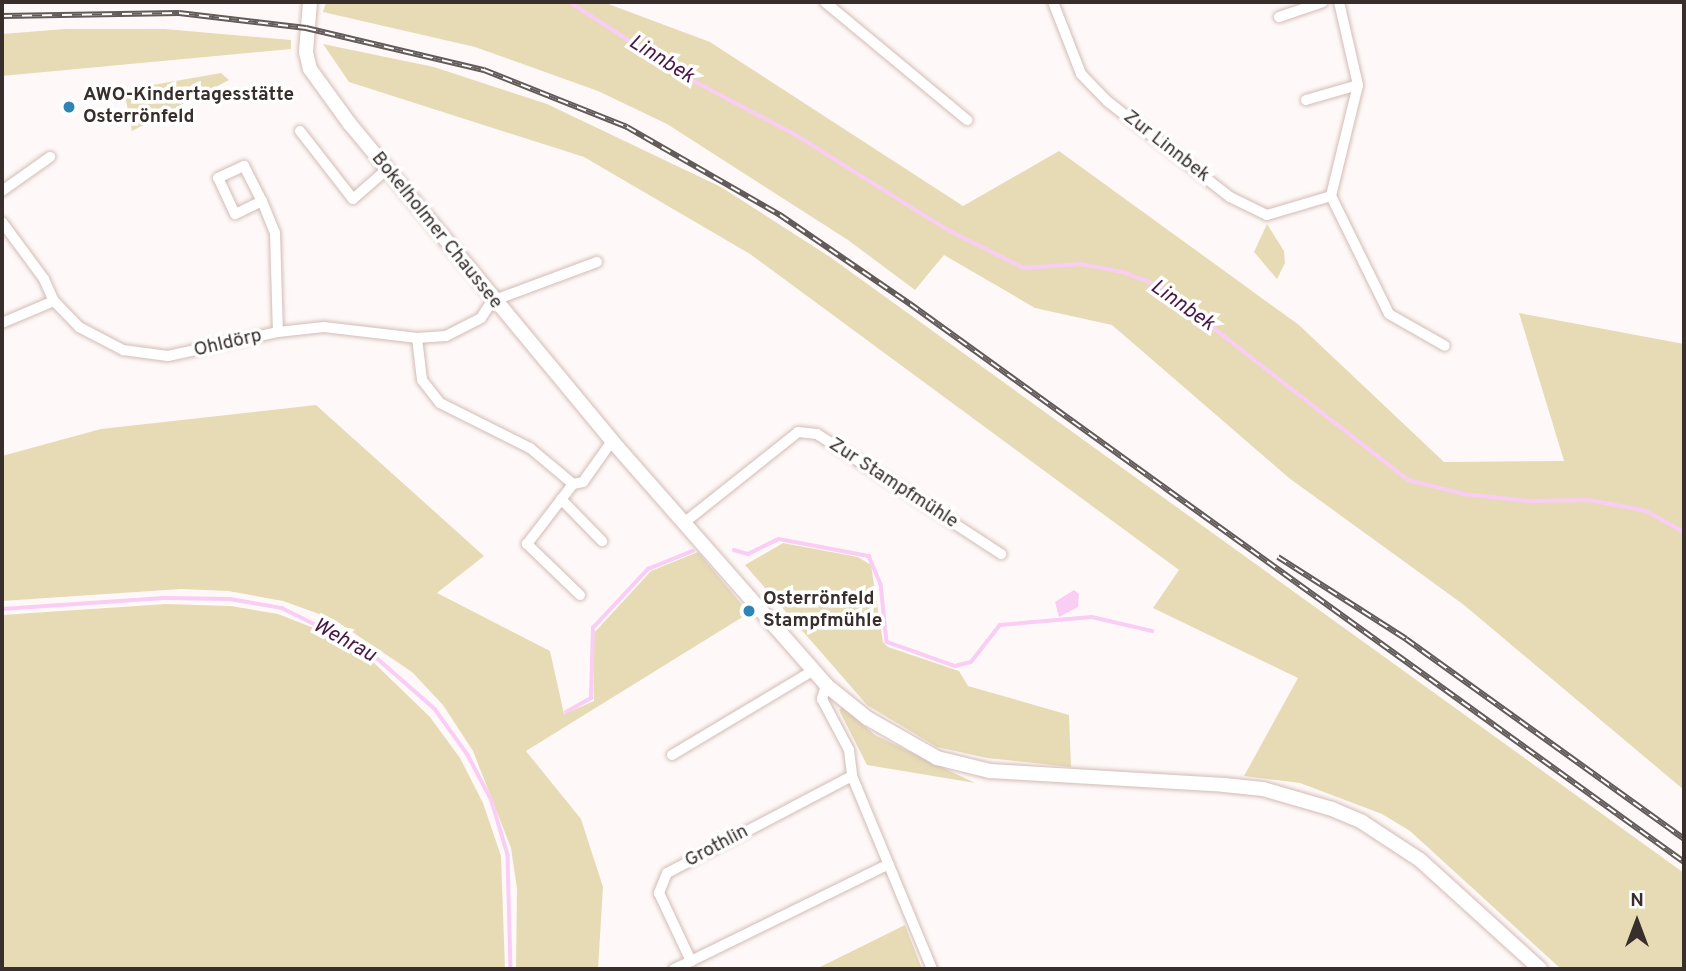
<!DOCTYPE html>
<meta charset="utf-8">
<style>
body{margin:0}
#map{position:relative;width:1686px;height:971px;overflow:hidden;background:#fef9f8;font-family:Overpass,sans-serif}
div>[style]{position:absolute}
[style*='--x']{left:calc(var(--x)*1px);top:calc(var(--y)*1px);width:calc(var(--w)*1px);rotate:calc(var(--a)*1deg)}
.green>*{inset:0;background:#e7dbb6}
.water>*{inset:0;background:#f9cdf4}
.stream>*{height:3.5px;margin:-1.75px;padding:0 1.75px;transform-origin:1.75px;border-radius:1.75px;background:#f9cdf4}
.roads{filter:drop-shadow(0 0 2px #d3bbb6) drop-shadow(0 0 2px #d3bbb6)}
.minor>*{height:10px;margin:-5px;padding:0 5px;transform-origin:5px;border-radius:5px;background:#fff}
.secondary>*{height:14px;margin:-7px;padding:0 7px;transform-origin:7px;border-radius:7px;background:#fff}
.rail>*{height:6px;margin-top:-3px;transform-origin:0;background:repeating-linear-gradient(90deg,#fff 0 10px,#635b59 0 20px);box-sizing:border-box;border-block:2px solid #635b59}
.dots>*{width:19px;height:19px;translate:-50% -50%;box-sizing:border-box;border:4px solid #fff;border-radius:50%}
span{translate:-50% -50%;white-space:nowrap;text-align:center;line-height:1.15;-webkit-text-stroke:7px #fff;paint-order:stroke}
.poi-label{font-size:19px;color:#382e2c;font-weight:700}
.left{translate:0 -50%;text-align:left}
.street-label{font-size:19px;color:#382e2c}
.water-label{font-size:21px;color:#481746;font-style:italic}
.frame{position:absolute;inset:0;border:4px solid #382e2c;pointer-events:none}
.north{position:absolute;left:1602px;top:887px;width:70px;height:70px;-webkit-text-stroke:5px #fff;paint-order:stroke;rotate:0deg;font-size:19px;font-weight:700;line-height:28px;text-align:center;color:#382e2c}
.north::after{content:'';display:block;margin:auto;width:24px;height:32px;background:#382e2c;clip-path:polygon(50% 0,100% 100%,50% 72%,0 100%)}
</style>
<div id="map">
<div class="green">
<div style="clip-path:polygon(326px 2px,603px 2px,710px 42px,963px 206px,1059px 151px,1299px 325px,1444px 462px,1564px 461px,1519px 313px,1684px 344px,1684px 790px,1464px 605px,1289px 478px,1112px 325px,1035px 308px,944px 255px,915px 290px,848px 240px,667px 124px,598px 91px,475px 47px,323px 12px)"></div>
<div style="clip-path:polygon(65px 29px,165px 29px,291px 40px,291px 49px,2px 76px,2px 34px)"></div>
<div style="clip-path:polygon(323px 44px,434px 67px,547px 104px,721px 187px,830px 257px,1684px 873px,1684px 969px,1561px 969px,1410px 831px,1382px 814px,1300px 783px,1244px 776px,1298px 678px,1153px 608px,1179px 570px,750px 254px,584px 157px,349px 82px)"></div>
<div style="clip-path:polygon(221px 73px,229px 80px,132px 131px,124px 90px)"></div>
<div style="clip-path:polygon(1267px 224px,1284px 251px,1285px 263px,1277px 279px,1254px 252px)"></div>
<div style="clip-path:polygon(316px 405px,484px 556px,437px 593px,550px 651px,564px 714px,594px 701px,593px 634px,651px 571px,698px 552px,749px 613px,526px 751px,581px 819px,603px 887px,598px 969px,516px 969px,517px 889px,511px 848px,473px 751px,443px 705px,412px 672px,333px 619px,283px 601px,228px 591px,181px 589px,2px 601px,2px 456px,101px 429px)"></div>
<div style="clip-path:polygon(783px 543px,858px 557px,871px 565px,883px 642px,888px 647px,959px 671px,968px 686px,1069px 715px,1071px 767px,987px 758px,937px 747px,867px 705px,745px 565px)"></div>
<div style="clip-path:polygon(166px 604px,231px 606px,278px 614px,324px 632px,370px 659px,430px 717px,460px 758px,483px 803px,501px 856px,505px 969px,2px 969px,2px 615px)"></div>
<div style="clip-path:polygon(842px 707px,875px 735px,975px 783px,867px 765px,839px 710px)"></div>
<div style="clip-path:polygon(905px 925px,922px 969px,816px 969px)"></div>
</div>
<div class="water">
<div style="clip-path:polygon(1074px 590px,1079px 594px,1078px 607px,1059px 617px,1055px 602px)"></div>
</div>
<div class="stream">
<div style="--x:570;--y:2;--w:130;--a:33.1"></div>
<div style="--x:679;--y:73;--w:132;--a:27.9"></div>
<div style="--x:796;--y:135;--w:179;--a:32"></div>
<div style="--x:948;--y:230;--w:85;--a:26.6"></div>
<div style="--x:1024;--y:268;--w:57;--a:-4"></div>
<div style="--x:1081;--y:264;--w:43;--a:10.8"></div>
<div style="--x:1123;--y:272;--w:40;--a:21"></div>
<div style="--x:1160;--y:286;--w:315;--a:38"></div>
<div style="--x:1408;--y:480;--w:58;--a:14"></div>
<div style="--x:1464;--y:494;--w:65;--a:6.1"></div>
<div style="--x:1529;--y:501;--w:60;--a:-1"></div>
<div style="--x:1589;--y:500;--w:59;--a:10.7"></div>
<div style="--x:1647;--y:511;--w:43;--a:29.6"></div>
<div style="--x:734;--y:550;--w:15;--a:16"></div>
<div style="--x:748;--y:554;--w:34;--a:-26"></div>
<div style="--x:779;--y:539;--w:92;--a:10.7"></div>
<div style="--x:869;--y:556;--w:30;--a:67"></div>
<div style="--x:881;--y:584;--w:58;--a:84.1"></div>
<div style="--x:887;--y:642;--w:72;--a:19.4"></div>
<div style="--x:955;--y:666;--w:16;--a:-14"></div>
<div style="--x:971;--y:662;--w:47;--a:-51.9"></div>
<div style="--x:1000;--y:625;--w:92;--a:-5"></div>
<div style="--x:1092;--y:617;--w:62;--a:13.1"></div>
<div style="--x:2;--y:609;--w:162;--a:-3.9"></div>
<div style="--x:164;--y:598;--w:66;--a:0.9"></div>
<div style="--x:230;--y:599;--w:53;--a:9.8"></div>
<div style="--x:282;--y:608;--w:97;--a:26.3"></div>
<div style="--x:369;--y:651;--w:88;--a:41.3"></div>
<div style="--x:435;--y:709;--w:57;--a:54.3"></div>
<div style="--x:468;--y:755;--w:52;--a:62.4"></div>
<div style="--x:492;--y:801;--w:56;--a:73.5"></div>
<div style="--x:508;--y:855;--w:114;--a:88.5"></div>
<div style="--x:566;--y:712;--w:29;--a:-29"></div>
<div style="--x:591;--y:698;--w:70;--a:-88.4"></div>
<div style="--x:593;--y:628;--w:81;--a:-47"></div>
<div style="--x:648;--y:569;--w:48;--a:-21.8"></div>
</div>
<div class="roads">
<div class="minor">
<div style="--x:825;--y:2;--w:185;--a:39.7"></div>
<div style="--x:1053;--y:2;--w:77;--a:68.7"></div>
<div style="--x:1081;--y:74;--w:37;--a:46"></div>
<div style="--x:1107;--y:101;--w:156;--a:38"></div>
<div style="--x:1230;--y:197;--w:41;--a:25.9"></div>
<div style="--x:1267;--y:215;--w:67;--a:-16.5"></div>
<div style="--x:1331;--y:196;--w:131;--a:63.8"></div>
<div style="--x:1389;--y:314;--w:64;--a:29.7"></div>
<div style="--x:1339;--y:2;--w:85;--a:77.1"></div>
<div style="--x:1279;--y:17;--w:46;--a:-18.8"></div>
<div style="--x:1306;--y:100;--w:54;--a:-16.1"></div>
<div style="--x:1358;--y:85;--w:114;--a:103.7"></div>
<div style="--x:300;--y:131;--w:86;--a:52.1"></div>
<div style="--x:353;--y:199;--w:44;--a:-41.3"></div>
<div style="--x:2;--y:191;--w:59;--a:-35.3"></div>
<div style="--x:262;--y:201;--w:30;--a:154"></div>
<div style="--x:235;--y:214;--w:40;--a:-115"></div>
<div style="--x:218;--y:178;--w:29;--a:-25"></div>
<div style="--x:244;--y:166;--w:39;--a:63"></div>
<div style="--x:262;--y:201;--w:35;--a:68"></div>
<div style="--x:275;--y:233;--w:99;--a:88.3"></div>
<div style="--x:2;--y:222;--w:71;--a:53.6"></div>
<div style="--x:44;--y:279;--w:24;--a:66"></div>
<div style="--x:54;--y:301;--w:36;--a:46"></div>
<div style="--x:79;--y:327;--w:50;--a:27.6"></div>
<div style="--x:123;--y:350;--w:45;--a:7.6"></div>
<div style="--x:168;--y:356;--w:113;--a:-12.3"></div>
<div style="--x:278;--y:332;--w:46;--a:-6.2"></div>
<div style="--x:324;--y:327;--w:94;--a:6.7"></div>
<div style="--x:417;--y:338;--w:29;--a:-4"></div>
<div style="--x:446;--y:336;--w:39;--a:-27"></div>
<div style="--x:481;--y:318;--w:20;--a:-57"></div>
<div style="--x:492;--y:301;--w:112;--a:-20.4"></div>
<div style="--x:2;--y:323;--w:56;--a:-22.9"></div>
<div style="--x:417;--y:338;--w:42;--a:83.2"></div>
<div style="--x:422;--y:380;--w:29;--a:52"></div>
<div style="--x:440;--y:403;--w:101;--a:26.6"></div>
<div style="--x:530;--y:448;--w:56;--a:39.9"></div>
<div style="--x:561;--y:499;--w:59;--a:45.7"></div>
<div style="--x:685;--y:522;--w:144;--a:-38.5"></div>
<div style="--x:798;--y:432;--w:19;--a:6"></div>
<div style="--x:817;--y:434;--w:220;--a:33.1"></div>
<div style="--x:580;--y:595;--w:74;--a:-136.1"></div>
<div style="--x:527;--y:544;--w:76;--a:-52.5"></div>
<div style="--x:573;--y:484;--w:10;--a:-11"></div>
<div style="--x:583;--y:482;--w:50;--a:-54.7"></div>
<div style="--x:826;--y:685;--w:15;--a:106"></div>
<div style="--x:822;--y:699;--w:58;--a:62.1"></div>
<div style="--x:849;--y:750;--w:26;--a:83"></div>
<div style="--x:852;--y:776;--w:209;--a:67.5"></div>
<div style="--x:672;--y:755;--w:165;--a:-30.9"></div>
<div style="--x:852;--y:776;--w:209;--a:152.3"></div>
<div style="--x:667;--y:873;--w:22;--a:112"></div>
<div style="--x:659;--y:893;--w:75;--a:64.8"></div>
<div style="--x:691;--y:961;--w:220;--a:-26.1"></div>
<div style="--x:674;--y:969;--w:19;--a:-25"></div>
</div>
<div class="secondary">
<div style="--x:310;--y:2;--w:50;--a:94.6"></div>
<div style="--x:306;--y:52;--w:17;--a:77"></div>
<div style="--x:310;--y:69;--w:68;--a:54"></div>
<div style="--x:350;--y:124;--w:411;--a:50.4"></div>
<div style="--x:612;--y:441;--w:325;--a:48.7"></div>
<div style="--x:826;--y:685;--w:53;--a:38.8"></div>
<div style="--x:867;--y:718;--w:81;--a:29.7"></div>
<div style="--x:937;--y:758;--w:55;--a:13.8"></div>
<div style="--x:990;--y:771;--w:234;--a:3.4"></div>
<div style="--x:1224;--y:785;--w:39;--a:6"></div>
<div style="--x:1263;--y:789;--w:72;--a:16.2"></div>
<div style="--x:1332;--y:809;--w:33;--a:23"></div>
<div style="--x:1362;--y:822;--w:69;--a:33.2"></div>
<div style="--x:1420;--y:860;--w:162;--a:42.2"></div>
</div>
</div>
<div class="rail">
<div style="--x:2;--y:16;--w:177;--a:-1"></div>
<div style="--x:179;--y:13;--w:128;--a:6.7"></div>
<div style="--x:306;--y:28;--w:183;--a:13.3"></div>
<div style="--x:484;--y:70;--w:154;--a:21.7"></div>
<div style="--x:627;--y:127;--w:177;--a:29.9"></div>
<div style="--x:780;--y:215;--w:158;--a:34.4"></div>
<div style="--x:910;--y:304;--w:954;--a:35.79"></div>
<div style="--x:1278;--y:557;--w:152;--a:32.6"></div>
<div style="--x:1406;--y:639;--w:342;--a:35.7"></div>
</div>
<div class="dots">
<div style="left:69px;top:107px;background:#3185b5"></div>
<div style="left:749px;top:611px;background:#3185b5"></div>
</div>
<div class="poi-label">
<span class="left" style="left:83px;top:107px">AWO-Kindertagesstätte<br>Osterrönfeld</span>
<span class="left" style="left:763px;top:611px">Osterrönfeld<br>Stampfmühle</span>
</div>
<div class="street-label">
<span style="left:1166px;top:147px;rotate:38deg">Zur Linnbek</span>
<span style="left:436px;top:231px;rotate:51deg">Bokelholmer Chaussee</span>
<span style="left:228px;top:344px;rotate:-13deg">Ohldörp</span>
<span style="left:893px;top:484px;rotate:33deg">Zur Stampfmühle</span>
<span style="left:717px;top:847px;rotate:-28deg">Grothlin</span>
</div>
<div class="water-label">
<span style="left:661px;top:60px;rotate:32deg">Linnbek</span>
<span style="left:1182px;top:306px;rotate:35deg">Linnbek</span>
<span style="left:344px;top:641px;rotate:29deg">Wehrau</span>
</div>
<div class="frame"></div>
<div class="north">N</div>
</div>
